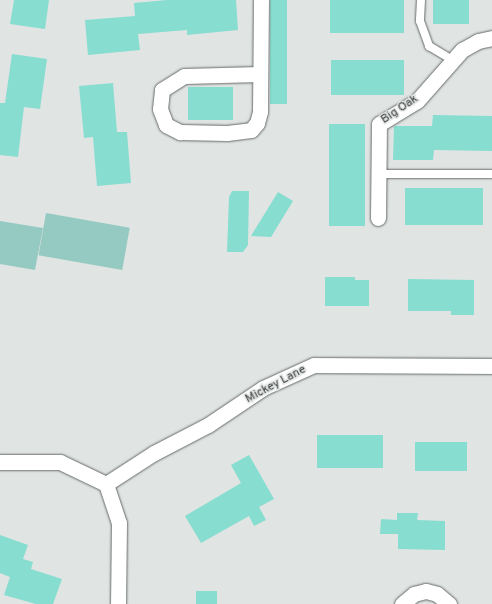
<!DOCTYPE html>
<style>
body{margin:0}
#map{position:relative;width:492px;height:604px;overflow:hidden;background:#e0e4e3;font-family:Overpass,sans-serif}
div>[style]{position:absolute}
[style*='--x']{left:calc(var(--x)*1px);top:calc(var(--y)*1px);width:calc(var(--w)*1px);rotate:calc(var(--a)*1deg)}
.green>*{inset:0;background:#94cac1;transform-origin:0 0}
.building>*{inset:0;background:#86ddd0;transform-origin:0 0}
.roads{filter:drop-shadow(0 0 1px #666a69) drop-shadow(0 0 1px #666a69)}
.service>*{height:8px;margin:-4px;padding:0 4px;transform-origin:4px;border-radius:4px;background:#fff}
.minor>*{height:15px;margin:-7.5px;padding:0 7.5px;transform-origin:7.5px;border-radius:7.5px;background:#fff}
span{translate:-50% -50%;white-space:nowrap;text-align:center;line-height:1.15;-webkit-text-stroke:3px #e0e4e3;paint-order:stroke}
.street-label{font-size:12px;color:#3b3d3c}
</style>
<div id="map">
<div class="green">
<div style="left:46px;top:213px;width:85px;height:43px;rotate:10deg"></div>
<div style="clip-path:polygon(0 221px,43px 228px,35px 270px,0 264px)"></div>
</div>
<div class="building">
<div style="clip-path:polygon(14px 0,49px 0,45px 29px,10px 24px)"></div>
<div style="clip-path:polygon(167px 0,236px 0,238px 30px,187px 35px,187px 30px,138px 34px,140px 50px,88px 55px,85px 20px,135px 16px,134px 3px)"></div>
<div style="left:270px;top:0;width:17px;height:104px"></div>
<div style="left:330px;top:0;width:74px;height:33px"></div>
<div style="left:433px;top:0;width:36px;height:24px"></div>
<div style="clip-path:polygon(12px 54px,47px 59px,40px 109px,24px 107px,18px 157px,0 155px,0 103px,5px 103px)"></div>
<div style="left:331px;top:60px;width:73px;height:35px"></div>
<div style="clip-path:polygon(113px 83px,117px 132px,127px 132px,131px 183px,97px 186px,93px 137px,84px 138px,79px 86px)"></div>
<div style="left:188px;top:87px;width:45px;height:33px"></div>
<div style="clip-path:polygon(433px 115px,492px 116px,492px 151px,434px 150px,433px 160px,393px 160px,394px 126px,432px 126px)"></div>
<div style="left:329px;top:124px;width:36px;height:102px"></div>
<div style="left:405px;top:188px;width:78px;height:37px"></div>
<div style="clip-path:polygon(232px 191px,249px 191px,248px 245px,243px 252px,227px 252px,229px 197px)"></div>
<div style="clip-path:polygon(278px 192px,293px 201px,271px 237px,251px 236px)"></div>
<div style="clip-path:polygon(325px 277px,355px 277px,355px 280px,369px 280px,369px 306px,325px 306px)"></div>
<div style="clip-path:polygon(408px 279px,474px 280px,474px 315px,451px 315px,451px 311px,408px 311px)"></div>
<div style="left:317px;top:435px;width:66px;height:33px"></div>
<div style="left:415px;top:442px;width:52px;height:29px"></div>
<div style="clip-path:polygon(249px 455px,274px 499px,259px 507px,266px 520px,254px 526px,249px 516px,201px 543px,185px 516px,241px 483px,231px 465px)"></div>
<div style="clip-path:polygon(397px 513px,418px 513px,417px 520px,445px 521px,445px 550px,398px 549px,398px 534px,380px 534px,381px 519px,397px 520px)"></div>
<div style="clip-path:polygon(0 535px,28px 545px,23px 559px,33px 562px,31px 569px,62px 579px,53px 604px,36px 604px,4px 595px,10px 577px,0 573px)"></div>
<div style="left:196px;top:591px;width:21px;height:13px"></div>
</div>
<div class="roads">
<div class="service">
<div style="--x:421;--y:0;--w:21;--a:93"></div>
<div style="--x:420;--y:21;--w:27;--a:70"></div>
<div style="--x:429;--y:46;--w:29;--a:31"></div>
<div style="--x:378;--y:174;--w:114;--a:0"></div>
</div>
<div class="minor">
<div style="--x:260;--y:74;--w:76;--a:178.5"></div>
<div style="--x:184;--y:76;--w:26;--a:148"></div>
<div style="--x:162;--y:90;--w:19;--a:96"></div>
<div style="--x:160;--y:109;--w:17;--a:69"></div>
<div style="--x:166;--y:125;--w:16;--a:27"></div>
<div style="--x:180;--y:132;--w:47;--a:1.2"></div>
<div style="--x:227;--y:133;--w:24;--a:-7"></div>
<div style="--x:251;--y:130;--w:9;--a:-49"></div>
<div style="--x:257;--y:123;--w:11;--a:-75"></div>
<div style="--x:260;--y:112;--w:112;--a:-89.5"></div>
<div style="--x:378;--y:218;--w:94;--a:-89.4"></div>
<div style="--x:379;--y:124;--w:44;--a:-31.2"></div>
<div style="--x:417;--y:101;--w:68;--a:-48.6"></div>
<div style="--x:462;--y:50;--w:18;--a:-29"></div>
<div style="--x:478;--y:41;--w:14;--a:-12"></div>
<div style="--x:0;--y:462;--w:60;--a:0"></div>
<div style="--x:60;--y:462;--w:51;--a:25.6"></div>
<div style="--x:106;--y:484;--w:57;--a:-32.9"></div>
<div style="--x:154;--y:453;--w:61;--a:-27.4"></div>
<div style="--x:208;--y:425;--w:66;--a:-33.9"></div>
<div style="--x:263;--y:388;--w:56;--a:-24.3"></div>
<div style="--x:314;--y:365;--w:178;--a:0.3"></div>
<div style="--x:106;--y:484;--w:41;--a:71.6"></div>
<div style="--x:119;--y:523;--w:81;--a:90.7"></div>
<div style="--x:402;--y:604;--w:16;--a:-40"></div>
<div style="--x:414;--y:594;--w:12;--a:-14"></div>
<div style="--x:426;--y:591;--w:11;--a:15"></div>
<div style="--x:437;--y:594;--w:16;--a:40"></div>
</div>
</div>
<div class="street-label">
<span style="left:400px;top:110px;rotate:-34deg">Big Oak</span>
<span style="left:276px;top:385px;rotate:-28deg">Mickey Lane</span>
</div>
</div>
